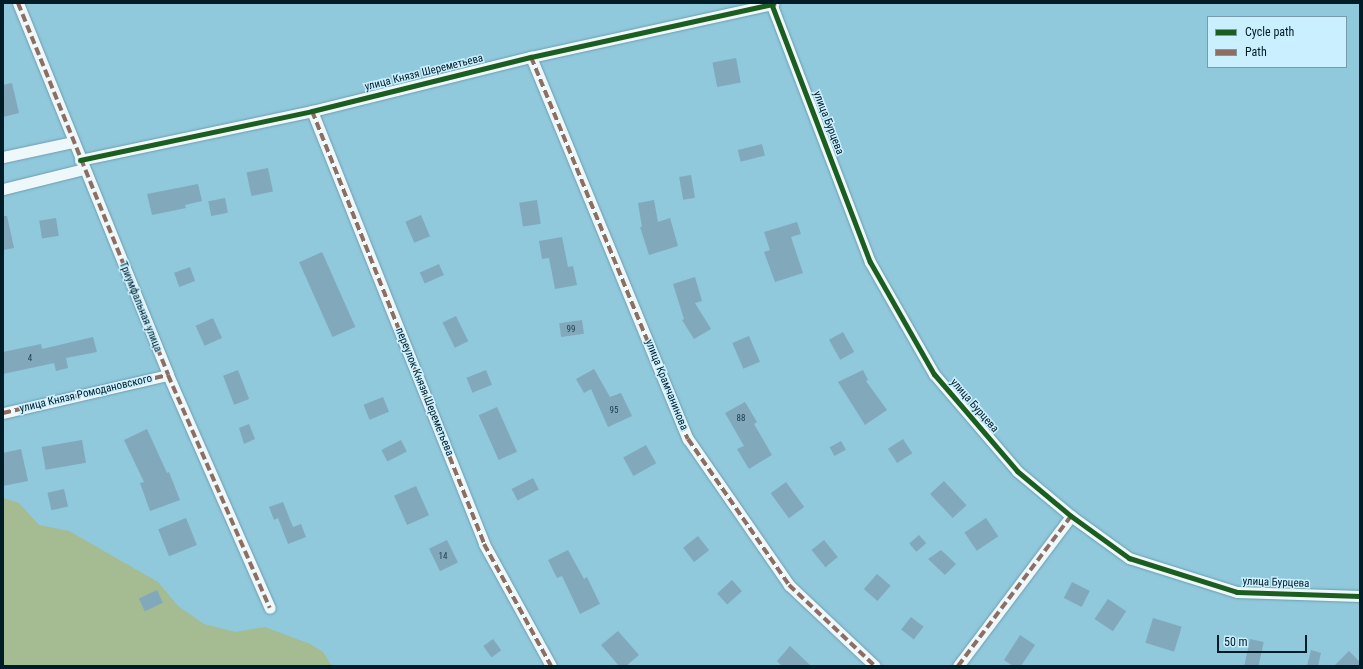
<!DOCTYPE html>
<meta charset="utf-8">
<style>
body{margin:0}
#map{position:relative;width:1363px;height:669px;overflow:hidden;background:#90c8dc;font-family:"Roboto Condensed",sans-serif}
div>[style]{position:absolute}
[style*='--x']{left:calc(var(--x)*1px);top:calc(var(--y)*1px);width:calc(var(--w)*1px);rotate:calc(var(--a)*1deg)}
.green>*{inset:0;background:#a5bb92}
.building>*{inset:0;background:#82a8bc;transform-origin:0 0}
.roads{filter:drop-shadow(0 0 1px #6e9dad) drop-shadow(0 0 1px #6e9dad)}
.street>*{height:11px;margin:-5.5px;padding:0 5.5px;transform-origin:5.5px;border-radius:5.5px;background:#eef7fa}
.quiet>*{height:4px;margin-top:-2px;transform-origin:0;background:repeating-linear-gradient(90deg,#8d6e63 0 8px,transparent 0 12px)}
.cycleway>*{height:5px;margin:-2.5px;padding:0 2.5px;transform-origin:2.5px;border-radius:2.5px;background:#1b5e20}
span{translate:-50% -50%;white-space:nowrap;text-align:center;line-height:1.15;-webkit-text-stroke:3px #caeffe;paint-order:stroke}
.number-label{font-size:9px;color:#203f4c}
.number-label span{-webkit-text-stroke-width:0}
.street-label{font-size:11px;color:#001c27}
.frame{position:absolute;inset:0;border:4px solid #001c27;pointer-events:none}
.legend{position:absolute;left:1207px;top:16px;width:140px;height:52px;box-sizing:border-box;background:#caeffe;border:1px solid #799ba8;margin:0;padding:5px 7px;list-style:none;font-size:12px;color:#001c27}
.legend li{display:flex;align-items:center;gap:8px;height:20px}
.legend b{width:20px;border:1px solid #799ba8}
.scale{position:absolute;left:1217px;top:635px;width:90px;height:18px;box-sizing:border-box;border:2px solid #001c27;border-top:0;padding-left:5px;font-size:12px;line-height:14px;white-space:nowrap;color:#001c27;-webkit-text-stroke:3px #caeffe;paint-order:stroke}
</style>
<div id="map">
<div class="green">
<div style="clip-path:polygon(3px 498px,19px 503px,39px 525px,69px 531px,158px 582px,178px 606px,204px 624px,235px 632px,265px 627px,310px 644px,323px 652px,332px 666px,3px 666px)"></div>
</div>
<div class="building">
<div style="left:736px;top:58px;width:25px;height:24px;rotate:79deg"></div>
<div style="clip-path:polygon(12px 83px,19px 113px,3px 117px,3px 85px)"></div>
<div style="left:762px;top:144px;width:12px;height:25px;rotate:76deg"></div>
<div style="left:268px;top:168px;width:24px;height:22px;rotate:78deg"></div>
<div style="left:691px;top:175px;width:23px;height:12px;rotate:80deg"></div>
<div style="clip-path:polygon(198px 184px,202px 201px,185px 205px,186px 208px,152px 215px,147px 194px)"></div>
<div style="left:225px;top:198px;width:15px;height:17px;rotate:79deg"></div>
<div style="left:537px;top:200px;width:24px;height:18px;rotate:81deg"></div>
<div style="clip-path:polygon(654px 200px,658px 222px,670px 218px,678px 246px,649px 255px,640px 227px,642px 227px,638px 203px)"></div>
<div style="left:421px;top:215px;width:23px;height:17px;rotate:67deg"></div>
<div style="clip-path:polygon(3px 216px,7px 216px,14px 248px,3px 250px)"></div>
<div style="left:56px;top:218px;width:18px;height:17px;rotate:81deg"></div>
<div style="clip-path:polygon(797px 222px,801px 234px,791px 237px,803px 273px,775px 282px,764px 252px,770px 250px,764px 232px)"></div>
<div style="clip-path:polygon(562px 237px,568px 267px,573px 266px,577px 285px,555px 289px,549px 258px,542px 259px,539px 241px)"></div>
<div style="left:322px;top:252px;width:82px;height:25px;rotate:66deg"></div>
<div style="left:439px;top:264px;width:12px;height:21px;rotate:66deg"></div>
<div style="left:190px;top:267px;width:15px;height:17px;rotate:70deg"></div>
<div style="clip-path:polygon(695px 277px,702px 301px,695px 303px,711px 329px,694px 339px,682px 320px,684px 319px,673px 284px)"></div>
<div style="left:456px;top:316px;width:28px;height:15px;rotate:64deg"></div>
<div style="left:213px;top:318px;width:22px;height:19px;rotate:66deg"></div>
<div style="left:582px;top:320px;width:14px;height:23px;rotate:82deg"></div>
<div style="left:843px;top:332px;width:23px;height:16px;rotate:61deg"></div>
<div style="left:749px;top:336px;width:28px;height:18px;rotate:67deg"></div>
<div style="clip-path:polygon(93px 337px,97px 352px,66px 358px,68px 368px,56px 371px,54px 363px,3px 374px,3px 352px,41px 344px,42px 349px)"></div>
<div style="clip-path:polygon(594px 369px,610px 397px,621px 393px,632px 416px,608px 427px,591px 389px,584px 393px,576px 379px)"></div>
<div style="left:238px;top:370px;width:31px;height:16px;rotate:69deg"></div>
<div style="left:486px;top:370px;width:16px;height:21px;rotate:68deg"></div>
<div style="clip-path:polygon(863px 370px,868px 380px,866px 381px,887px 410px,865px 425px,838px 382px)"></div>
<div style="left:383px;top:397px;width:16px;height:21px;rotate:68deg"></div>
<div style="clip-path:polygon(745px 402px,757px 422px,754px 424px,772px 455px,749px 469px,737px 449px,744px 446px,725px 413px)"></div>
<div style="left:497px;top:407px;width:49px;height:20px;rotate:66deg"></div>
<div style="clip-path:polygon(249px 424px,255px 439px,244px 444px,239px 428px)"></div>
<div style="clip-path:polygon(147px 429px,167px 473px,169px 472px,180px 500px,150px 511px,140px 483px,144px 482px,124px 440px)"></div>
<div style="left:903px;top:439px;width:17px;height:18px;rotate:57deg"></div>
<div style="left:82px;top:440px;width:23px;height:41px;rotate:80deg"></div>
<div style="left:401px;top:440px;width:13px;height:22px;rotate:63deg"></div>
<div style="left:841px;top:441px;width:10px;height:13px;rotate:61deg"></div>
<div style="left:646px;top:445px;width:21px;height:26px;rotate:61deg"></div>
<div style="clip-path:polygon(21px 449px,28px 481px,3px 486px,3px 453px)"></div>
<div style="left:533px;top:478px;width:13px;height:24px;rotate:63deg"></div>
<div style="left:944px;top:481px;width:33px;height:19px;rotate:47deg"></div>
<div style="left:786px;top:482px;width:31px;height:19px;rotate:54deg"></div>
<div style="left:416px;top:486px;width:32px;height:24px;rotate:66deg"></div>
<div style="left:64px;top:489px;width:18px;height:17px;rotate:77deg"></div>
<div style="clip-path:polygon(283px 502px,293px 527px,301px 524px,306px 537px,288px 544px,278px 518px,274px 520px,269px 507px)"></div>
<div style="left:186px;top:518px;width:29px;height:30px;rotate:68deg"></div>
<div style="left:986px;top:518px;width:22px;height:26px;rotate:56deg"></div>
<div style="left:919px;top:535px;width:11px;height:13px;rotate:49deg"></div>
<div style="left:698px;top:536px;width:18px;height:19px;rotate:52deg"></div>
<div style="left:447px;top:540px;width:25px;height:20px;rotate:64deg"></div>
<div style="left:824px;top:540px;width:22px;height:16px;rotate:51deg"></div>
<div style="clip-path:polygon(568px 550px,584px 579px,587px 577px,600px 604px,580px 614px,562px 576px,557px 578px,548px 560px)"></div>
<div style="clip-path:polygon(941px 550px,956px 564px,945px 575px,928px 559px)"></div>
<div style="left:877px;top:574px;width:18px;height:20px;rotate:41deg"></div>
<div style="left:732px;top:580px;width:15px;height:20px;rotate:48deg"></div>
<div style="left:1072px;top:582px;width:20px;height:18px;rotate:27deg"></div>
<div style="left:157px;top:590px;width:14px;height:20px;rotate:65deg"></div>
<div style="left:1108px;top:599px;width:22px;height:24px;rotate:34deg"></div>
<div style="left:911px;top:617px;width:16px;height:16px;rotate:38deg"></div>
<div style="left:1153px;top:618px;width:30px;height:26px;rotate:17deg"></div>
<div style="clip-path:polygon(618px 631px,639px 655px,626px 666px,619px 666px,601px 645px)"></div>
<div style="clip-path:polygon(1020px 635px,1035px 645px,1021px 666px,1013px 666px,1004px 660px)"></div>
<div style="left:493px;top:639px;width:14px;height:12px;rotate:54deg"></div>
<div style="left:1250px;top:639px;width:14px;height:28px;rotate:12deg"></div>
<div style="clip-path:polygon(790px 646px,811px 666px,782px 666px,777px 661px)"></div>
<div style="clip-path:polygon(1311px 650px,1321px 653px,1318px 666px,1307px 666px)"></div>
<div style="clip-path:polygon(1349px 651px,1360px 662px,1360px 666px,1334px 666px)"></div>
</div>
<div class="roads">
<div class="street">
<div style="--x:18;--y:3;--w:401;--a:68"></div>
<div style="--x:168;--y:375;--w:254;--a:66.4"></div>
<div style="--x:771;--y:3;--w:277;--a:69.1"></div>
<div style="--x:870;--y:262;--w:129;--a:60.3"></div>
<div style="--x:934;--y:374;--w:128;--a:49.4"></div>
<div style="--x:1017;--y:471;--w:70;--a:39.8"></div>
<div style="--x:1071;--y:516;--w:72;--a:35.9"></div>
<div style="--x:1129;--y:558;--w:113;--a:17.5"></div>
<div style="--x:1237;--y:592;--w:123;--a:1.9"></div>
<div style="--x:531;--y:57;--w:413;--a:67.7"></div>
<div style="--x:688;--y:439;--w:178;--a:55.3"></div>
<div style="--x:789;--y:585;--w:118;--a:43.3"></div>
<div style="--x:312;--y:111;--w:466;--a:68.3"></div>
<div style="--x:484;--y:544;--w:139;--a:61.2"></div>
<div style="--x:3;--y:157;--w:72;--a:-12.1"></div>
<div style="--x:80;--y:160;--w:237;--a:-11.9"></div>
<div style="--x:312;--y:111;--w:226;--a:-13.9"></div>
<div style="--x:531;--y:57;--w:248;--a:-12.4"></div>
<div style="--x:3;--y:189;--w:83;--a:-13.9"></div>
<div style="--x:3;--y:413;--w:169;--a:-13"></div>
<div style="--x:958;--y:666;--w:188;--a:-53"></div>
</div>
</div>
<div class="quiet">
<div style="--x:18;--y:3;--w:401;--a:68"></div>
<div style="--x:168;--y:375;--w:254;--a:66.4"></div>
<div style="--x:531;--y:57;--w:413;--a:67.7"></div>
<div style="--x:688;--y:439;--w:178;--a:55.3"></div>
<div style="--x:789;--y:585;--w:118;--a:43.3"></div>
<div style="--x:312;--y:111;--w:466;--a:68.3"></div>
<div style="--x:484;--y:544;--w:139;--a:61.2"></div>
<div style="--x:3;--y:413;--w:169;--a:-13"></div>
<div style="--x:958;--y:666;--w:188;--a:-53"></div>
</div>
<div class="cycleway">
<div style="--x:771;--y:3;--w:277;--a:69.1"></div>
<div style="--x:870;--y:262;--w:129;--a:60.3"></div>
<div style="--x:934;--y:374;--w:128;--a:49.4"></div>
<div style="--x:1017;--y:471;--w:70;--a:39.8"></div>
<div style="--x:1071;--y:516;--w:72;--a:35.9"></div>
<div style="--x:1129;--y:558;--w:113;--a:17.5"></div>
<div style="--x:1237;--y:592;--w:123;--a:1.9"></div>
<div style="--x:80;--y:160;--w:237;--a:-11.9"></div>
<div style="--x:312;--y:111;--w:226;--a:-13.9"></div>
<div style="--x:531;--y:57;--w:248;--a:-12.4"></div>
</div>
<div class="number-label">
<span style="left:571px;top:329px">99</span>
<span style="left:30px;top:358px">4</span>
<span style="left:614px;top:410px">95</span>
<span style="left:741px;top:418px">88</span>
<span style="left:443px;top:556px">14</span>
</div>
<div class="street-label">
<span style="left:424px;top:73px;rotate:-14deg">улица Князя Шереметьева</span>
<span style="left:828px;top:123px;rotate:69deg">улица Бурцева</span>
<span style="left:140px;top:307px;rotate:68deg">Триумфальная улица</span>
<span style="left:666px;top:385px;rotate:68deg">улица Крамчанинова</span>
<span style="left:424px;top:392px;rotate:68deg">переулок Князя Шереметьева</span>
<span style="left:86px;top:394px;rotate:-13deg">улица Князя Ромодановского</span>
<span style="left:974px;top:406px;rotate:49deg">улица Бурцева</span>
<span style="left:1276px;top:583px;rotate:2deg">улица Бурцева</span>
</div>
<div class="frame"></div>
<ul class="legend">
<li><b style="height:5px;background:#1b5e20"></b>Cycle path</li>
<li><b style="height:5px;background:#8d6e63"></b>Path</li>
</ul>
<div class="scale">50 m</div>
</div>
